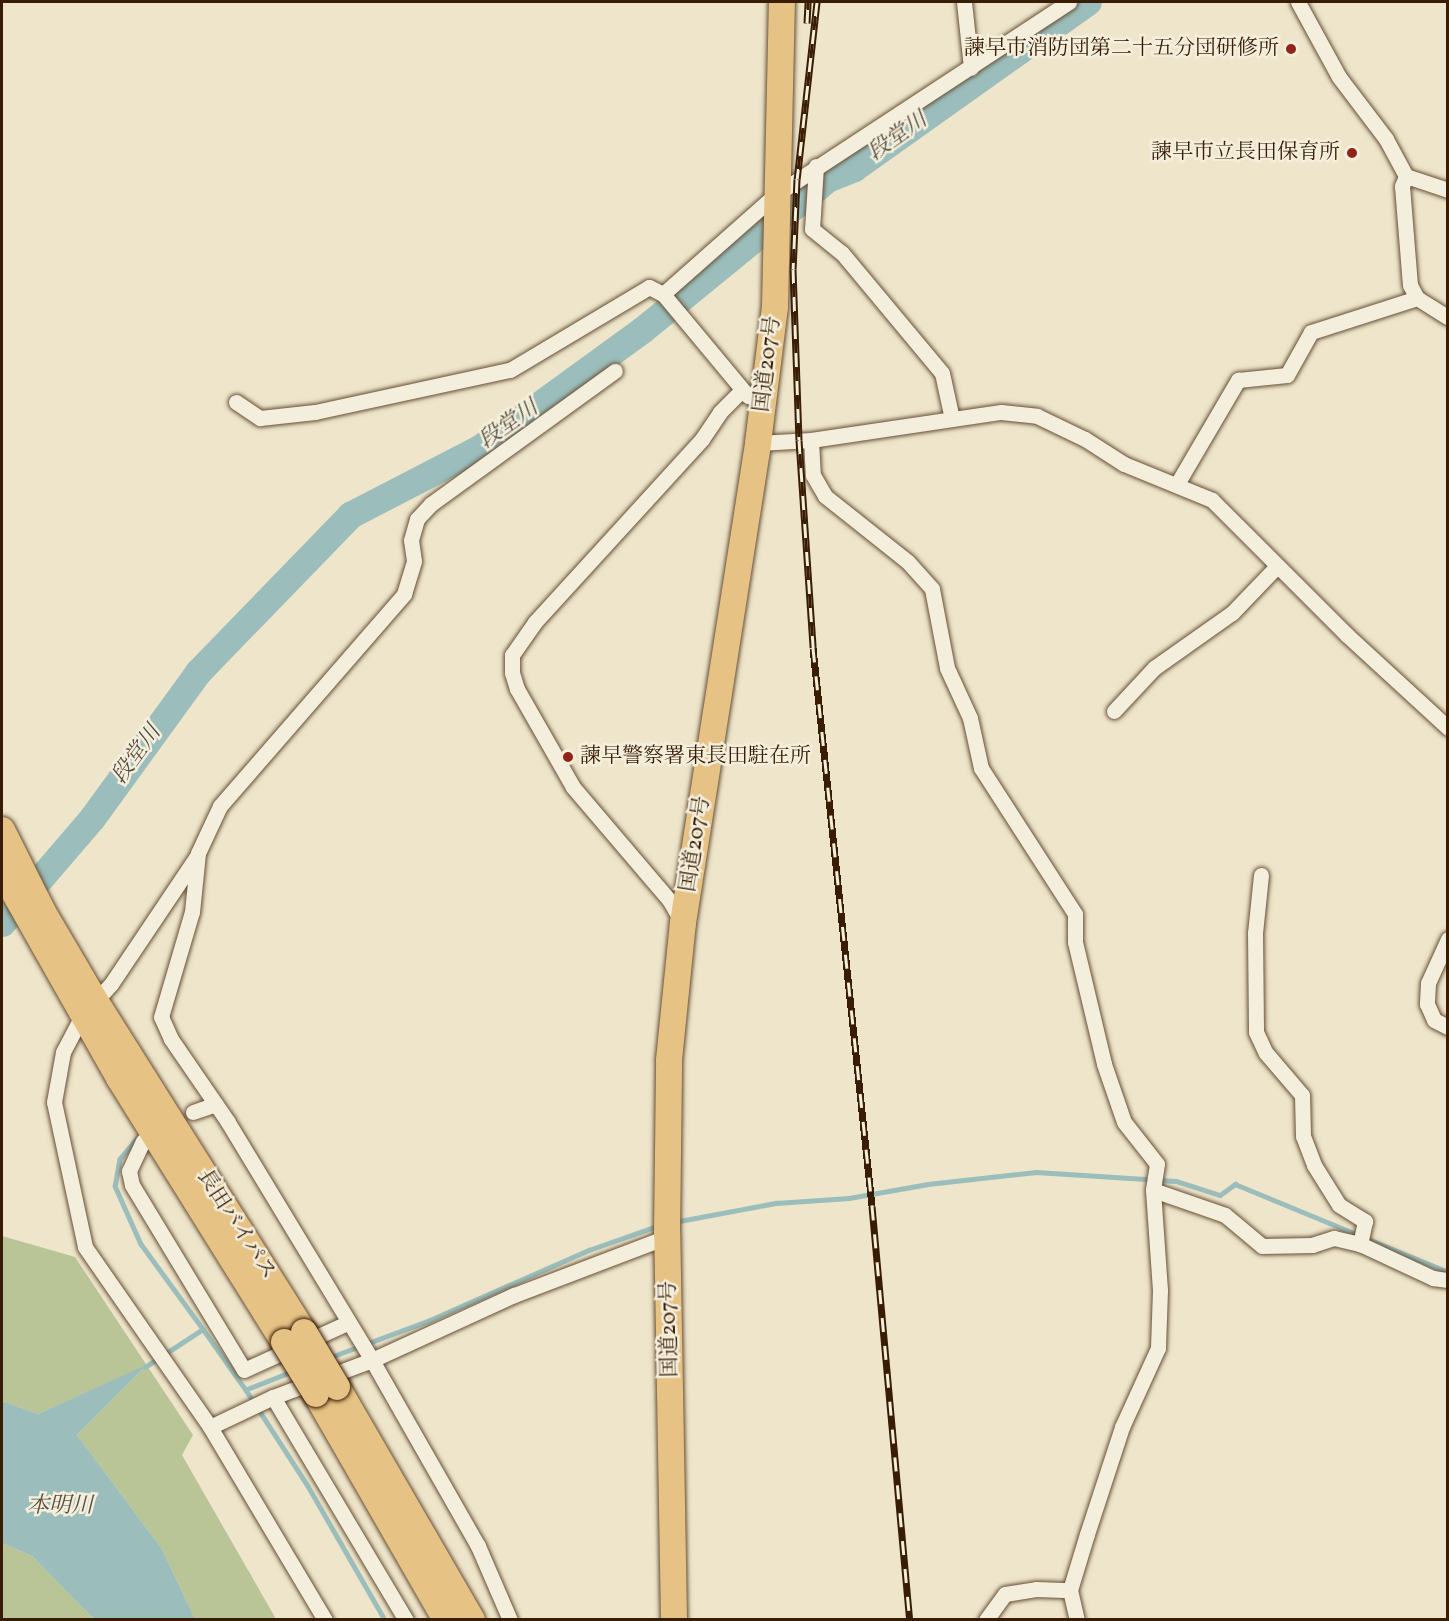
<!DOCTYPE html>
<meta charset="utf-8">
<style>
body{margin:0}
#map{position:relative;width:1449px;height:1621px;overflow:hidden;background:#eee5ca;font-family:Vollkorn,"Noto Serif JP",serif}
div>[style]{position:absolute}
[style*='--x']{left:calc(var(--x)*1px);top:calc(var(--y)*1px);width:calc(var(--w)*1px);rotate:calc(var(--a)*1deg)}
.green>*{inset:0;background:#b9c597}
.water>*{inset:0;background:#9bbebc}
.stream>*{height:4.5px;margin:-2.25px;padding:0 2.25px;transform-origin:2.25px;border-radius:2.25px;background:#9bbebc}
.river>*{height:27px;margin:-13.5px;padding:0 13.5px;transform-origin:13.5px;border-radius:13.5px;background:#9bbebc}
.roads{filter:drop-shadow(0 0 2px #664f36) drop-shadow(0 0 2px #664f36)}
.minor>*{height:15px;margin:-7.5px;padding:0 7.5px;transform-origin:7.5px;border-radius:7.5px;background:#f4eedd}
.trunk>*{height:26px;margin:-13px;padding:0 13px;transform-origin:13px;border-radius:13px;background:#e7c285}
.rail>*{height:7px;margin-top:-3.5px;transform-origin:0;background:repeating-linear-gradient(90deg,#f4eedd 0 14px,#381d04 0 28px);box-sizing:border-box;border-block:2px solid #381d04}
.bridges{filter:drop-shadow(0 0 2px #381d04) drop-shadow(0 0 2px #381d04)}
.trunk-bridge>*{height:26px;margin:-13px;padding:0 13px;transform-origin:13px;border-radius:13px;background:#e7c285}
.dots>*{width:16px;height:16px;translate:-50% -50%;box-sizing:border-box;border:3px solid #f4eedd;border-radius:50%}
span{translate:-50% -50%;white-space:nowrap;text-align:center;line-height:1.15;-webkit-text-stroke:5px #f4eedd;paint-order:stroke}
.poi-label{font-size:21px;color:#381d04}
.right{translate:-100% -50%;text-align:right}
.left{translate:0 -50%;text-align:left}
.street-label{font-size:21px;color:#381d04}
.water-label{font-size:22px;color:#564d3b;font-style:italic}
.frame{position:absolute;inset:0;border:3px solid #381d04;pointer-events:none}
</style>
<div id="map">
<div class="green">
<div style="clip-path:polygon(2px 1236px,75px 1257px,193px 1435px,182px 1455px,276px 1619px,195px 1619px,162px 1549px,77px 1435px,147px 1365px,38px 1414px,2px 1401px)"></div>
<div style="clip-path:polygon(2px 1543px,32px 1556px,94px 1619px,2px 1619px)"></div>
</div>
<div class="water">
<div style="clip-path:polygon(148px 1364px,77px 1435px,162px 1549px,195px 1619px,94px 1619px,32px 1556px,2px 1543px,2px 1401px,38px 1414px)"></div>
</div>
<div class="stream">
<div style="--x:137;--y:1139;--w:26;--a:130"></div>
<div style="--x:120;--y:1159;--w:27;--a:100"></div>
<div style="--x:115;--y:1186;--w:64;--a:65.9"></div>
<div style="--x:141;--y:1244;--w:105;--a:53.9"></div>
<div style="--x:674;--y:1222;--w:104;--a:-10.6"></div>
<div style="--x:776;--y:1203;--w:73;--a:-3.9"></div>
<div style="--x:849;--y:1198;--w:80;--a:-10"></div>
<div style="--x:928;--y:1184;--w:109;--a:-6.3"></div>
<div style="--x:1036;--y:1172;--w:140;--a:3.7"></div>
<div style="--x:1176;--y:1181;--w:46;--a:17.7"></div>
<div style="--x:1220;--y:1195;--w:19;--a:-36"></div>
<div style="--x:1235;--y:1184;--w:230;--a:22.4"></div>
<div style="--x:328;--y:1358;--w:109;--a:-20.4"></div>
<div style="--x:430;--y:1320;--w:174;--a:-23.8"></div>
<div style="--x:589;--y:1250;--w:75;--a:-19.4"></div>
<div style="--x:145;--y:1367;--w:69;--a:-33.2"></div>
<div style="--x:203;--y:1329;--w:75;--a:54.8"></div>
<div style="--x:292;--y:1372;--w:49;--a:158.6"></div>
<div style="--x:246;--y:1390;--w:114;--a:57.1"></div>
<div style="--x:308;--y:1486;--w:155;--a:60.1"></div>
</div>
<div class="river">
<div style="--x:2;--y:923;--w:138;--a:-49.4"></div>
<div style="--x:92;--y:818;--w:180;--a:-54"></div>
<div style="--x:198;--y:672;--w:219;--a:-45.9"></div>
<div style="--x:350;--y:515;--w:148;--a:-27.4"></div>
<div style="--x:481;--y:447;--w:199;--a:-36"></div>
<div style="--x:642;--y:330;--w:239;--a:-39.2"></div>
<div style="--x:827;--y:179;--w:29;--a:-22"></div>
<div style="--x:854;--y:168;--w:287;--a:-35.4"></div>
</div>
<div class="roads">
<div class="minor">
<div style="--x:964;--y:2;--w:66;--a:83.9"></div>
<div style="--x:1298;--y:2;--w:85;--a:61.3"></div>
<div style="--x:1339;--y:77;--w:78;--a:52.8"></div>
<div style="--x:1386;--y:139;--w:42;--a:61.6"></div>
<div style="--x:1406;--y:176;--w:44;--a:18.4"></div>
<div style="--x:816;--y:166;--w:63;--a:93.6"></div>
<div style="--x:812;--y:229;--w:38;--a:39"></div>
<div style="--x:842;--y:253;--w:156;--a:50.2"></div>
<div style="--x:942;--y:373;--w:47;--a:77.7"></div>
<div style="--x:1406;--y:176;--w:11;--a:112"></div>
<div style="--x:1402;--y:186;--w:99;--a:85.4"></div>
<div style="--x:1410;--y:285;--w:15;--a:62"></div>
<div style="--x:1417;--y:298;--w:36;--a:32"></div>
<div style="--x:663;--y:294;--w:149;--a:-41.5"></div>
<div style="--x:775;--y:195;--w:352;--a:-33.3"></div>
<div style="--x:236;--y:402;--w:29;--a:34"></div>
<div style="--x:260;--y:418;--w:55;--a:-6.2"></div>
<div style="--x:315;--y:412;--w:199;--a:-12.2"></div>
<div style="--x:510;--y:370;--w:162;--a:-30.8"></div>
<div style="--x:649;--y:287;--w:16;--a:27"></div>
<div style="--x:663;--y:294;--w:133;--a:50.2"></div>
<div style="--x:811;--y:440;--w:35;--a:87"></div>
<div style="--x:813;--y:475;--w:24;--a:60"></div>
<div style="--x:825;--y:496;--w:106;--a:38.5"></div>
<div style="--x:908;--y:562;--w:36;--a:48"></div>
<div style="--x:932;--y:589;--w:80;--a:79.2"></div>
<div style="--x:947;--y:668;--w:55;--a:65.3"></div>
<div style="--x:970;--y:718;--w:51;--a:77.6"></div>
<div style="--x:981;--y:768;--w:174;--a:57.2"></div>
<div style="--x:1075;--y:914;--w:28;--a:90"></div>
<div style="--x:1075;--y:942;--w:125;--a:76.6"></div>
<div style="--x:1104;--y:1064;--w:61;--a:71"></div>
<div style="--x:1124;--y:1122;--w:53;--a:51.8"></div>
<div style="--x:1157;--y:1164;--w:26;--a:99"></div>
<div style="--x:1153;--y:1190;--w:100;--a:86"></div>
<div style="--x:1160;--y:1290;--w:58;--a:92"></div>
<div style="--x:1158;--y:1348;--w:87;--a:114.5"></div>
<div style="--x:1122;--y:1427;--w:113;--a:108.1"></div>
<div style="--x:1087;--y:1534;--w:59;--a:106.9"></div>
<div style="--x:1070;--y:1590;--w:31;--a:77"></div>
<div style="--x:758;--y:443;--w:53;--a:-3.2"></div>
<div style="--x:811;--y:440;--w:192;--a:-8.4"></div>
<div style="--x:1001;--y:412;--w:36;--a:6"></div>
<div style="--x:1037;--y:416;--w:53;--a:25.6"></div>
<div style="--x:1085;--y:439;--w:46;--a:32.7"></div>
<div style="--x:1124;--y:464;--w:95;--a:22.2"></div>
<div style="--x:1212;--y:500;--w:191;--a:45"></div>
<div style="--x:1347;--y:635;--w:137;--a:42.6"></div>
<div style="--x:1177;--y:484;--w:121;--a:-59.6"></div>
<div style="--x:1238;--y:380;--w:49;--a:-5.8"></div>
<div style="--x:1287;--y:375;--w:49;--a:-60.8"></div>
<div style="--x:1311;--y:332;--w:111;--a:-17.8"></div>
<div style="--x:1114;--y:711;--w:59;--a:-47.1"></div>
<div style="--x:1154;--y:668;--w:95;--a:-35.2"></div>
<div style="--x:1232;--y:613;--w:65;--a:-46.2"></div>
<div style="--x:197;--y:856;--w:154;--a:123.9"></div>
<div style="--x:111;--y:984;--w:43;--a:132.2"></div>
<div style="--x:82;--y:1016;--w:41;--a:117.8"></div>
<div style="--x:63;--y:1052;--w:51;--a:100.2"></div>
<div style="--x:54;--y:1102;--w:148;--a:77.9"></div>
<div style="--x:85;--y:1247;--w:219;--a:55.2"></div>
<div style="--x:210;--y:1427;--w:225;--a:59.2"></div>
<div style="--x:1261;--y:875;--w:58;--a:95.9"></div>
<div style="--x:1255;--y:933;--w:99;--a:89.4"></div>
<div style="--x:1256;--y:1032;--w:23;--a:65"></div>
<div style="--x:1266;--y:1053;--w:55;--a:49.4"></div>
<div style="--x:1302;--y:1095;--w:41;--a:88.6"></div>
<div style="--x:1303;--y:1136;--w:31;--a:69"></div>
<div style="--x:1314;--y:1165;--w:47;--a:58"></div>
<div style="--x:1339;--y:1205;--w:31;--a:32"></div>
<div style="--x:1365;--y:1221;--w:24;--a:102"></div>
<div style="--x:682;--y:922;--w:24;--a:-120"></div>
<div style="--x:670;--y:901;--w:150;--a:-130.4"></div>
<div style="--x:573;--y:787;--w:113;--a:-119.7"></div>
<div style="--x:517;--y:689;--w:17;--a:-107"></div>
<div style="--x:512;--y:673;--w:18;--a:-90"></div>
<div style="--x:512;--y:655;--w:40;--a:-55.1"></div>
<div style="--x:535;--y:622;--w:248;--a:-47.6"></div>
<div style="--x:702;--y:439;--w:32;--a:-56"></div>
<div style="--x:720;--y:412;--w:30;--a:-45"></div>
<div style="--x:1448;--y:939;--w:48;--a:114.4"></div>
<div style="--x:1428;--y:983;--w:21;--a:93"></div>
<div style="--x:1427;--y:1004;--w:17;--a:66"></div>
<div style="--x:1434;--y:1020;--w:16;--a:27"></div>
<div style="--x:193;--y:1112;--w:24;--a:-19"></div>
<div style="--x:143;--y:1141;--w:33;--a:115"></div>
<div style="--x:129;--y:1171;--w:14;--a:78"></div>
<div style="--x:132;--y:1185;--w:216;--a:58.8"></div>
<div style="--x:244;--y:1370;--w:113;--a:-24.5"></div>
<div style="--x:1153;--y:1190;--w:76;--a:19.1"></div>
<div style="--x:1225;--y:1215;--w:48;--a:40"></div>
<div style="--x:1262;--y:1246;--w:50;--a:-1.1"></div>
<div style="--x:1312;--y:1245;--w:23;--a:-18"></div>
<div style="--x:1334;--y:1238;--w:27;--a:13"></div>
<div style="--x:1360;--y:1244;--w:81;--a:25"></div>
<div style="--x:1433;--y:1278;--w:15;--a:8"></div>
<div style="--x:273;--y:1397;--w:260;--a:59.2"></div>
<div style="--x:210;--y:1427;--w:70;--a:-25.5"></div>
<div style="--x:273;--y:1397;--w:106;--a:-20.5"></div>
<div style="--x:372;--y:1360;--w:156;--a:-24.6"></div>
<div style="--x:514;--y:1295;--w:164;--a:-20.8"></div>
<div style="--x:510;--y:1620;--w:81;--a:-113.4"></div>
<div style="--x:478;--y:1546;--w:214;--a:-119.7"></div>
<div style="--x:372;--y:1360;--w:278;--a:-121.2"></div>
<div style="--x:228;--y:1122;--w:101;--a:-124.5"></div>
<div style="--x:171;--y:1039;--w:24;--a:-114"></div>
<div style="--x:161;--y:1017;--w:109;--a:-73.6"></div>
<div style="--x:192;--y:912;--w:59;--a:-84.2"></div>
<div style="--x:198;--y:853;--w:52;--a:-64.9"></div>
<div style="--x:220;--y:806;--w:281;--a:-49"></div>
<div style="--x:404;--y:594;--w:34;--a:-73"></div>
<div style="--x:414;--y:561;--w:21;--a:-98"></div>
<div style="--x:411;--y:540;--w:22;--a:-74"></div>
<div style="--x:417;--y:519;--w:21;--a:-47"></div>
<div style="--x:431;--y:504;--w:227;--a:-35.9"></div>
<div style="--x:986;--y:1620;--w:32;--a:-54"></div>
<div style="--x:1005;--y:1594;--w:31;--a:-9"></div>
<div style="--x:1036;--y:1589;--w:34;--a:2"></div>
</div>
<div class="trunk">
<div style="--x:2;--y:830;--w:92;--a:63.4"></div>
<div style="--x:43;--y:912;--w:101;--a:59.6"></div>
<div style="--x:94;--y:999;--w:394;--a:57.8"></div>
<div style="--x:2;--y:871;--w:238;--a:60.5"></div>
<div style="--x:119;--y:1078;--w:311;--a:58"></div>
<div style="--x:337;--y:1387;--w:269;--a:59.9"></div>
<div style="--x:316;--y:1394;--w:261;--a:60.1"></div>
<div style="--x:674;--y:1620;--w:386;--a:-91"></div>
<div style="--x:667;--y:1234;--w:174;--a:-89.3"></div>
<div style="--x:669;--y:1060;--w:138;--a:-84.2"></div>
<div style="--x:683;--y:923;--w:486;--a:-81.1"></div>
<div style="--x:758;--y:443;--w:137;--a:-82.9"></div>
<div style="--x:775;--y:307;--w:305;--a:-88.7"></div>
</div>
</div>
<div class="rail">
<div style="--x:817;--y:2;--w:178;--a:96.4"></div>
<div style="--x:797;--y:179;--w:90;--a:92.5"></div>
<div style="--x:793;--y:269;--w:171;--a:88"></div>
<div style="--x:799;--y:440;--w:208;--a:86.1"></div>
<div style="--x:813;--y:648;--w:561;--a:83.96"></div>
<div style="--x:872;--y:1206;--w:416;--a:84.8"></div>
<div style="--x:807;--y:23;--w:21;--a:-87"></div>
</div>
<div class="bridges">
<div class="trunk-bridge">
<div style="--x:304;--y:1332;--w:64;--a:59"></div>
<div style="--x:284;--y:1342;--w:61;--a:58.4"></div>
</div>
</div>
<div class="dots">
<div style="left:1291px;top:49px;background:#8f2418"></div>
<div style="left:1352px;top:153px;background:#8f2418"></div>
<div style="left:568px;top:757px;background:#8f2418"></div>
</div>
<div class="poi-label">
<span class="right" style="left:1279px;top:49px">諫早市消防団第二十五分団研修所</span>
<span class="right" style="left:1340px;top:153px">諫早市立長田保育所</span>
<span class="left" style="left:580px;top:757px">諫早警察署東長田駐在所</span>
</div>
<div class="street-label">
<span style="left:768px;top:364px;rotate:-83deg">国道207号</span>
<span style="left:696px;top:844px;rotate:-81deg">国道207号</span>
<span style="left:236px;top:1225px;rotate:57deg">長田バイパス</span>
<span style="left:670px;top:1329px;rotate:-91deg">国道207号</span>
</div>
<div class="water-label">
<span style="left:898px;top:137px;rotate:-35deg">段堂川</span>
<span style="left:509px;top:425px;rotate:-35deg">段堂川</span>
<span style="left:137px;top:755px;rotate:-54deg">段堂川</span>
<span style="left:60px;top:1507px">本明川</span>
</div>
<div class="frame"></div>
</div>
